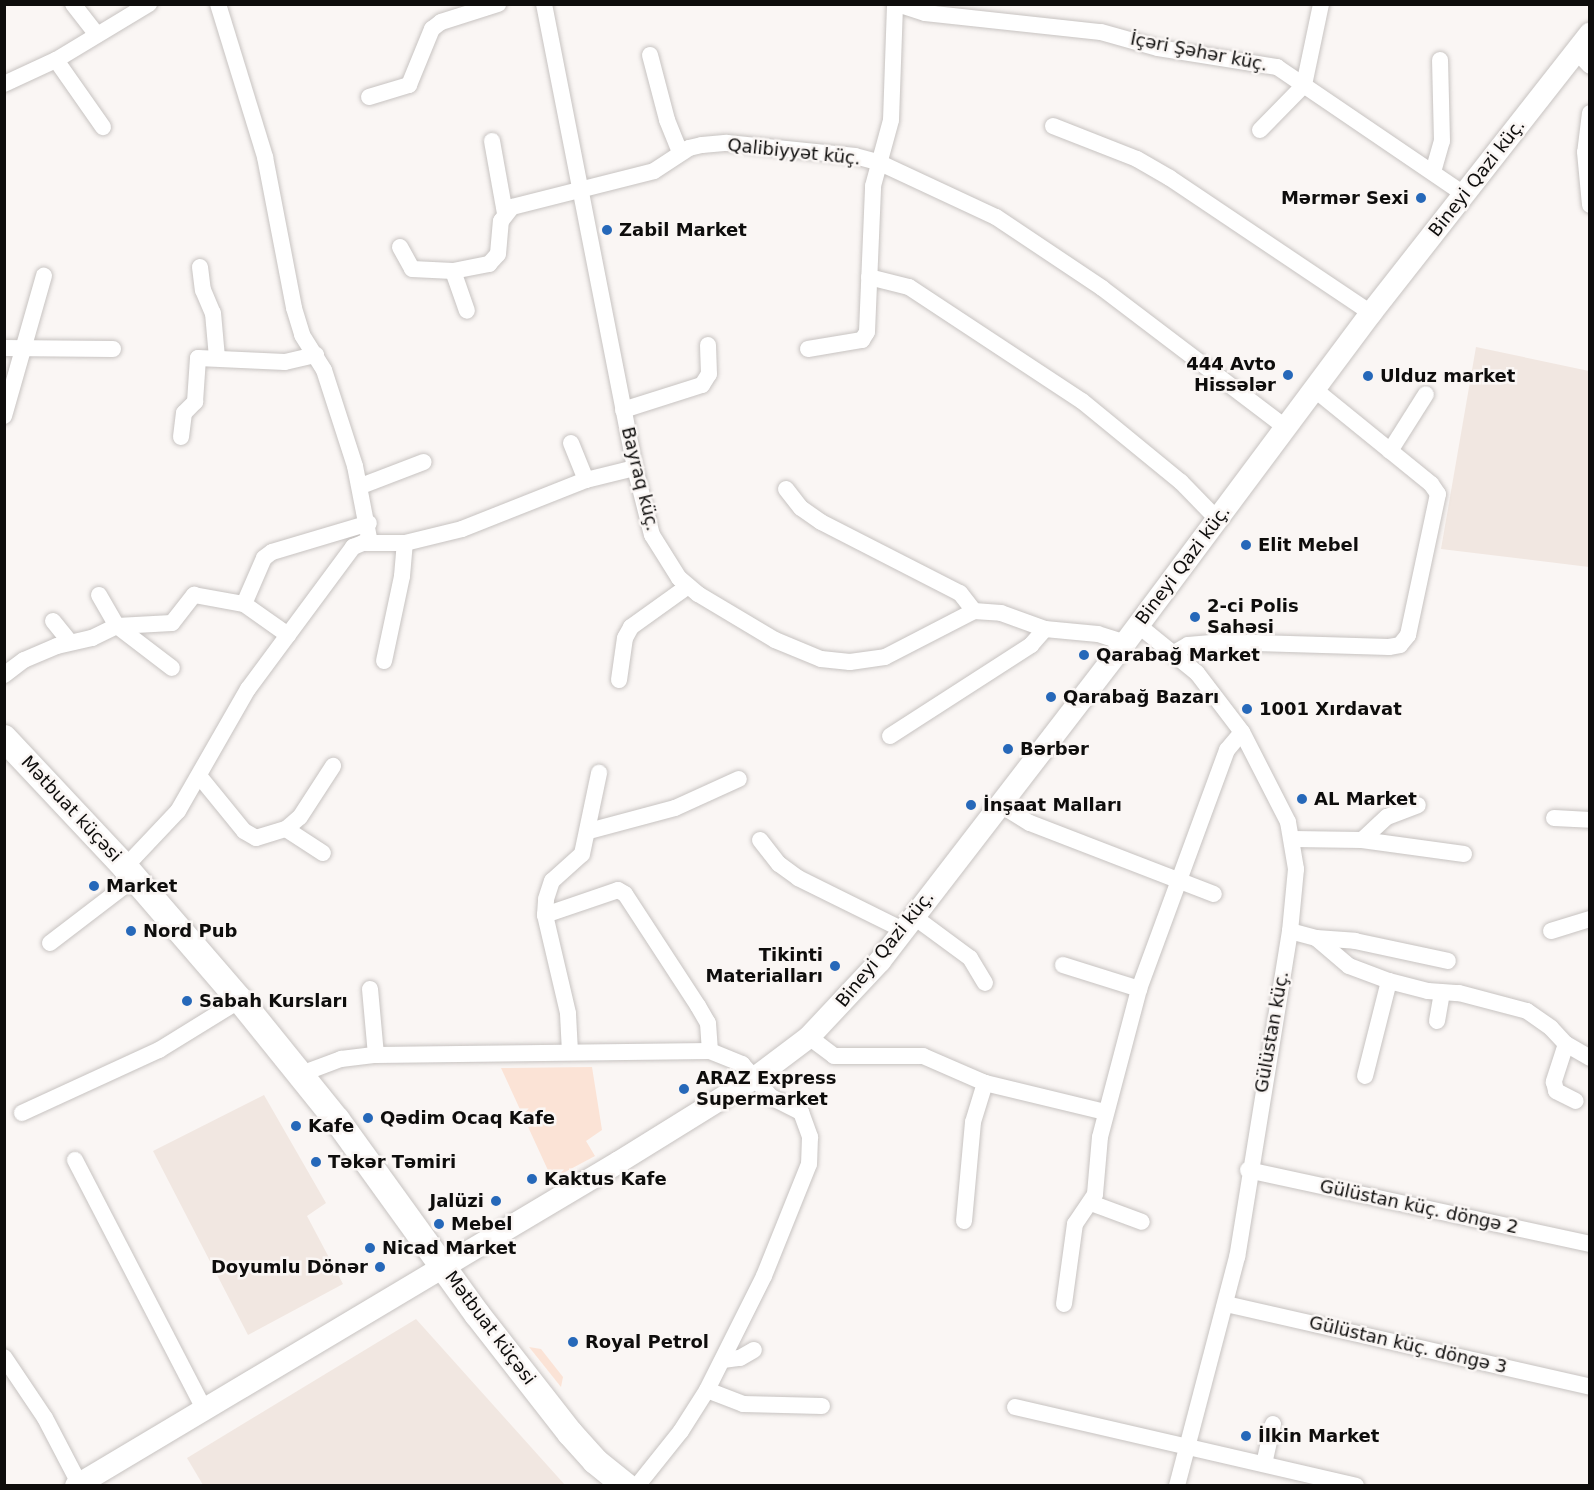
<!DOCTYPE html>
<meta charset="utf-8">
<style>
body{margin:0}
#map{position:relative;width:1594px;height:1490px;overflow:hidden;background:#faf6f4;font-family:"DejaVu Sans",sans-serif}
div>[style]{position:absolute}
[style*='--x']{left:calc(var(--x)*1px);top:calc(var(--y)*1px);width:calc(var(--w)*1px);rotate:calc(var(--a)*1deg)}
.built>*{inset:0;background:#f1e7e1}
.green>*{inset:0;background:#fbe3d6}
.roads{filter:drop-shadow(0 0 2px #c7c3c1) drop-shadow(0 0 2px #c7c3c1)}
.street>*{height:16px;margin:-8px;padding:0 8px;transform-origin:8px;border-radius:8px;background:#fff}
.secondary>*{height:22px;margin:-11px;padding:0 11px;transform-origin:11px;border-radius:11px;background:#fff}
.primary>*{height:26px;margin:-13px;padding:0 13px;transform-origin:13px;border-radius:13px;background:#fff}
.dots>*{width:16px;height:16px;translate:-50% -50%;box-sizing:border-box;border:3px solid #faf6f4;border-radius:50%}
span{translate:-50% -50%;white-space:nowrap;text-align:center;line-height:1.15;-webkit-text-stroke:5px #faf6f4;paint-order:stroke}
.street-label{font-size:18px;color:#0e0d0c}
.poi-label{font-size:18px;color:#0e0d0c;font-weight:700}
.right{translate:-100% -50%;text-align:right}
.left{translate:0 -50%;text-align:left}
.frame{position:absolute;inset:0;border:6px solid #0e0d0c;pointer-events:none}
</style>
<div id="map">
<div class="built">
<div style="clip-path:polygon(1476px 347px,1589px 371px,1589px 567px,1441px 549px)"></div>
<div style="clip-path:polygon(264px 1095px,326px 1203px,307px 1216px,343px 1284px,248px 1335px,153px 1151px)"></div>
<div style="clip-path:polygon(416px 1319px,565px 1485px,203px 1485px,187px 1458px)"></div>
</div>
<div class="green">
<div style="clip-path:polygon(592px 1067px,602px 1130px,586px 1141px,595px 1156px,552px 1179px,501px 1068px)"></div>
<div style="clip-path:polygon(529px 1347px,541px 1349px,563px 1377px,561px 1387px)"></div>
</div>
<div class="roads">
<div class="street">
<div style="--x:73;--y:4;--w:39;--a:52"></div>
<div style="--x:218;--y:4;--w:160;--a:72.9"></div>
<div style="--x:265;--y:157;--w:154;--a:79.1"></div>
<div style="--x:294;--y:308;--w:28;--a:73"></div>
<div style="--x:302;--y:335;--w:41;--a:57.8"></div>
<div style="--x:324;--y:370;--w:101;--a:72.1"></div>
<div style="--x:355;--y:466;--w:78;--a:79"></div>
<div style="--x:544;--y:4;--w:473;--a:78.9"></div>
<div style="--x:635;--y:468;--w:69;--a:75.8"></div>
<div style="--x:652;--y:535;--w:51;--a:57.9"></div>
<div style="--x:679;--y:578;--w:25;--a:40"></div>
<div style="--x:698;--y:594;--w:90;--a:30.9"></div>
<div style="--x:775;--y:640;--w:50;--a:22.4"></div>
<div style="--x:821;--y:659;--w:29;--a:6"></div>
<div style="--x:850;--y:662;--w:35;--a:-8"></div>
<div style="--x:885;--y:657;--w:100;--a:-27.3"></div>
<div style="--x:974;--y:611;--w:27;--a:4"></div>
<div style="--x:1001;--y:613;--w:47;--a:20"></div>
<div style="--x:1045;--y:629;--w:53;--a:5.4"></div>
<div style="--x:1098;--y:634;--w:28;--a:18"></div>
<div style="--x:897;--y:4;--w:29;--a:18"></div>
<div style="--x:925;--y:13;--w:177;--a:6.2"></div>
<div style="--x:1101;--y:32;--w:59;--a:15.7"></div>
<div style="--x:1158;--y:48;--w:121;--a:9.1"></div>
<div style="--x:1277;--y:67;--w:226;--a:34.2"></div>
<div style="--x:1577;--y:52;--w:19;--a:47"></div>
<div style="--x:650;--y:55;--w:67;--a:75.3"></div>
<div style="--x:667;--y:120;--w:35;--a:68"></div>
<div style="--x:56;--y:60;--w:82;--a:55"></div>
<div style="--x:4;--y:84;--w:57;--a:-24.8"></div>
<div style="--x:56;--y:60;--w:109;--a:-31.1"></div>
<div style="--x:369;--y:97;--w:42;--a:-16.7"></div>
<div style="--x:409;--y:85;--w:61;--a:-67.7"></div>
<div style="--x:432;--y:29;--w:11;--a:-38"></div>
<div style="--x:441;--y:22;--w:60;--a:-17.5"></div>
<div style="--x:1590;--y:113;--w:39;--a:97"></div>
<div style="--x:1585;--y:152;--w:53;--a:84.6"></div>
<div style="--x:1053;--y:126;--w:90;--a:21.4"></div>
<div style="--x:1137;--y:159;--w:38;--a:30"></div>
<div style="--x:1170;--y:178;--w:242;--a:33.9"></div>
<div style="--x:1260;--y:130;--w:63;--a:-45.6"></div>
<div style="--x:1304;--y:85;--w:83;--a:-78.1"></div>
<div style="--x:492;--y:141;--w:73;--a:79.8"></div>
<div style="--x:1433;--y:172;--w:32;--a:-74"></div>
<div style="--x:1442;--y:141;--w:81;--a:-91.4"></div>
<div style="--x:400;--y:247;--w:25;--a:61"></div>
<div style="--x:412;--y:269;--w:41;--a:2.8"></div>
<div style="--x:453;--y:271;--w:37;--a:-11"></div>
<div style="--x:489;--y:264;--w:13;--a:-48"></div>
<div style="--x:498;--y:254;--w:33;--a:-85"></div>
<div style="--x:501;--y:221;--w:18;--a:-52"></div>
<div style="--x:512;--y:207;--w:146;--a:-14.2"></div>
<div style="--x:654;--y:171;--w:42;--a:-33.3"></div>
<div style="--x:689;--y:148;--w:13;--a:-13"></div>
<div style="--x:702;--y:145;--w:25;--a:-5"></div>
<div style="--x:727;--y:143;--w:129;--a:5.8"></div>
<div style="--x:855;--y:156;--w:24;--a:15"></div>
<div style="--x:878;--y:162;--w:130;--a:25"></div>
<div style="--x:996;--y:217;--w:128;--a:33.8"></div>
<div style="--x:1102;--y:288;--w:230;--a:37.2"></div>
<div style="--x:200;--y:267;--w:23;--a:83"></div>
<div style="--x:203;--y:290;--w:25;--a:67"></div>
<div style="--x:213;--y:313;--w:45;--a:84.9"></div>
<div style="--x:453;--y:271;--w:42;--a:70.7"></div>
<div style="--x:869;--y:277;--w:41;--a:14"></div>
<div style="--x:909;--y:287;--w:207;--a:33.4"></div>
<div style="--x:1082;--y:401;--w:128;--a:39.3"></div>
<div style="--x:1181;--y:482;--w:52;--a:45.8"></div>
<div style="--x:4;--y:348;--w:109;--a:0.5"></div>
<div style="--x:808;--y:349;--w:55;--a:-9.5"></div>
<div style="--x:862;--y:340;--w:9;--a:-58"></div>
<div style="--x:867;--y:332;--w:146;--a:-87.6"></div>
<div style="--x:873;--y:186;--w:68;--a:-74.7"></div>
<div style="--x:891;--y:120;--w:116;--a:-88"></div>
<div style="--x:623;--y:410;--w:83;--a:-17.6"></div>
<div style="--x:702;--y:385;--w:13;--a:-58"></div>
<div style="--x:709;--y:374;--w:29;--a:-92"></div>
<div style="--x:4;--y:416;--w:146;--a:-74.1"></div>
<div style="--x:181;--y:437;--w:24;--a:-83"></div>
<div style="--x:184;--y:413;--w:16;--a:-45"></div>
<div style="--x:195;--y:402;--w:44;--a:-86.1"></div>
<div style="--x:198;--y:358;--w:87;--a:2.6"></div>
<div style="--x:285;--y:362;--w:32;--a:-13"></div>
<div style="--x:571;--y:443;--w:40;--a:68"></div>
<div style="--x:1390;--y:451;--w:67;--a:-57.7"></div>
<div style="--x:361;--y:486;--w:67;--a:-20.9"></div>
<div style="--x:786;--y:489;--w:24;--a:52"></div>
<div style="--x:801;--y:508;--w:24;--a:35"></div>
<div style="--x:821;--y:522;--w:156;--a:27.1"></div>
<div style="--x:960;--y:593;--w:23;--a:52"></div>
<div style="--x:99;--y:595;--w:36;--a:60"></div>
<div style="--x:117;--y:626;--w:69;--a:37.4"></div>
<div style="--x:244;--y:604;--w:50;--a:-66.5"></div>
<div style="--x:264;--y:558;--w:10;--a:-37"></div>
<div style="--x:272;--y:552;--w:101;--a:-16.6"></div>
<div style="--x:53;--y:621;--w:27;--a:51"></div>
<div style="--x:1138;--y:625;--w:76;--a:39.1"></div>
<div style="--x:1197;--y:673;--w:74;--a:52.7"></div>
<div style="--x:1242;--y:732;--w:101;--a:62.9"></div>
<div style="--x:1288;--y:822;--w:48;--a:80.3"></div>
<div style="--x:1296;--y:869;--w:62;--a:95.5"></div>
<div style="--x:1290;--y:931;--w:330;--a:99.2"></div>
<div style="--x:1237;--y:1257;--w:237;--a:104.7"></div>
<div style="--x:1176;--y:652;--w:14;--a:-30"></div>
<div style="--x:1188;--y:645;--w:35;--a:-5"></div>
<div style="--x:1223;--y:642;--w:166;--a:1.7"></div>
<div style="--x:1389;--y:647;--w:11;--a:-10"></div>
<div style="--x:1400;--y:645;--w:13;--a:-51"></div>
<div style="--x:1408;--y:635;--w:144;--a:-78"></div>
<div style="--x:1438;--y:494;--w:12;--a:-125"></div>
<div style="--x:1431;--y:484;--w:151;--a:-140.9"></div>
<div style="--x:384;--y:661;--w:87;--a:-78"></div>
<div style="--x:402;--y:576;--w:33;--a:-85"></div>
<div style="--x:4;--y:675;--w:25;--a:-37"></div>
<div style="--x:24;--y:660;--w:36;--a:-23"></div>
<div style="--x:57;--y:646;--w:36;--a:-13"></div>
<div style="--x:92;--y:638;--w:28;--a:-26"></div>
<div style="--x:117;--y:626;--w:55;--a:-3.1"></div>
<div style="--x:172;--y:623;--w:36;--a:-52"></div>
<div style="--x:194;--y:595;--w:51;--a:10.2"></div>
<div style="--x:244;--y:604;--w:54;--a:35.2"></div>
<div style="--x:619;--y:680;--w:42;--a:-81.9"></div>
<div style="--x:625;--y:638;--w:13;--a:-61"></div>
<div style="--x:631;--y:627;--w:70;--a:-35.7"></div>
<div style="--x:890;--y:736;--w:168;--a:-32.8"></div>
<div style="--x:1031;--y:645;--w:21;--a:-49"></div>
<div style="--x:200;--y:777;--w:70;--a:50.8"></div>
<div style="--x:244;--y:831;--w:14;--a:30"></div>
<div style="--x:256;--y:838;--w:31;--a:-17"></div>
<div style="--x:286;--y:829;--w:18;--a:-41"></div>
<div style="--x:300;--y:817;--w:61;--a:-57.1"></div>
<div style="--x:999;--y:804;--w:36;--a:32"></div>
<div style="--x:1030;--y:823;--w:197;--a:21.1"></div>
<div style="--x:1554;--y:818;--w:36;--a:3"></div>
<div style="--x:286;--y:829;--w:44;--a:33"></div>
<div style="--x:589;--y:831;--w:89;--a:-15"></div>
<div style="--x:675;--y:808;--w:70;--a:-24.4"></div>
<div style="--x:1293;--y:839;--w:69;--a:0.8"></div>
<div style="--x:1362;--y:840;--w:103;--a:7.8"></div>
<div style="--x:760;--y:840;--w:31;--a:52"></div>
<div style="--x:779;--y:864;--w:24;--a:36"></div>
<div style="--x:798;--y:878;--w:117;--a:26.3"></div>
<div style="--x:1362;--y:840;--w:34;--a:-43"></div>
<div style="--x:1387;--y:817;--w:33;--a:-21"></div>
<div style="--x:125;--y:867;--w:77;--a:-46.6"></div>
<div style="--x:178;--y:811;--w:141;--a:-60.2"></div>
<div style="--x:248;--y:689;--w:177;--a:-53.5"></div>
<div style="--x:353;--y:547;--w:11;--a:-22"></div>
<div style="--x:363;--y:543;--w:42;--a:0"></div>
<div style="--x:405;--y:543;--w:59;--a:-13.8"></div>
<div style="--x:462;--y:529;--w:133;--a:-21.6"></div>
<div style="--x:586;--y:480;--w:50;--a:-13.8"></div>
<div style="--x:545;--y:915;--w:77;--a:-18.9"></div>
<div style="--x:618;--y:890;--w:8;--a:30"></div>
<div style="--x:625;--y:894;--w:134;--a:56.9"></div>
<div style="--x:698;--y:1006;--w:20;--a:60"></div>
<div style="--x:708;--y:1023;--w:28;--a:86"></div>
<div style="--x:913;--y:916;--w:71;--a:36.4"></div>
<div style="--x:970;--y:958;--w:29;--a:59"></div>
<div style="--x:1290;--y:931;--w:27;--a:15"></div>
<div style="--x:1316;--y:938;--w:43;--a:40.3"></div>
<div style="--x:1349;--y:966;--w:43;--a:20.6"></div>
<div style="--x:1389;--y:981;--w:40;--a:14.4"></div>
<div style="--x:1428;--y:991;--w:31;--a:4"></div>
<div style="--x:1459;--y:993;--w:70;--a:14.8"></div>
<div style="--x:1527;--y:1011;--w:29;--a:35"></div>
<div style="--x:1551;--y:1028;--w:22;--a:47"></div>
<div style="--x:1566;--y:1044;--w:28;--a:30"></div>
<div style="--x:1551;--y:931;--w:41;--a:-17.1"></div>
<div style="--x:1316;--y:938;--w:39;--a:4"></div>
<div style="--x:1355;--y:941;--w:95;--a:12.1"></div>
<div style="--x:50;--y:943;--w:107;--a:-37.4"></div>
<div style="--x:1063;--y:965;--w:80;--a:17.5"></div>
<div style="--x:370;--y:989;--w:66;--a:84.8"></div>
<div style="--x:1437;--y:1021;--w:29;--a:-80"></div>
<div style="--x:809;--y:1037;--w:31;--a:37"></div>
<div style="--x:834;--y:1056;--w:89;--a:0"></div>
<div style="--x:923;--y:1056;--w:68;--a:23.5"></div>
<div style="--x:985;--y:1083;--w:123;--a:13.6"></div>
<div style="--x:1566;--y:1044;--w:40;--a:108"></div>
<div style="--x:1554;--y:1082;--w:9;--a:77"></div>
<div style="--x:1556;--y:1091;--w:22;--a:27"></div>
<div style="--x:570;--y:1052;--w:39;--a:-93"></div>
<div style="--x:568;--y:1013;--w:101;--a:-103.2"></div>
<div style="--x:545;--y:915;--w:16;--a:-86"></div>
<div style="--x:546;--y:899;--w:19;--a:-72"></div>
<div style="--x:552;--y:881;--w:40;--a:-42"></div>
<div style="--x:582;--y:854;--w:83;--a:-78.1"></div>
<div style="--x:301;--y:1074;--w:43;--a:-20.6"></div>
<div style="--x:341;--y:1059;--w:35;--a:-7"></div>
<div style="--x:376;--y:1055;--w:334;--a:-0.7"></div>
<div style="--x:710;--y:1051;--w:35;--a:22"></div>
<div style="--x:742;--y:1064;--w:44;--a:48.7"></div>
<div style="--x:771;--y:1097;--w:34;--a:27"></div>
<div style="--x:801;--y:1112;--w:27;--a:70"></div>
<div style="--x:810;--y:1137;--w:27;--a:92"></div>
<div style="--x:809;--y:1164;--w:121;--a:111.9"></div>
<div style="--x:764;--y:1276;--w:127;--a:116.6"></div>
<div style="--x:707;--y:1390;--w:49;--a:122.4"></div>
<div style="--x:681;--y:1431;--w:70;--a:128.7"></div>
<div style="--x:1365;--y:1076;--w:98;--a:-75.8"></div>
<div style="--x:22;--y:1113;--w:151;--a:-24.7"></div>
<div style="--x:159;--y:1050;--w:95;--a:-31.7"></div>
<div style="--x:75;--y:1160;--w:280;--a:62.6"></div>
<div style="--x:1248;--y:1170;--w:350;--a:12.2"></div>
<div style="--x:1091;--y:1203;--w:54;--a:20.4"></div>
<div style="--x:964;--y:1221;--w:99;--a:-84.8"></div>
<div style="--x:973;--y:1122;--w:41;--a:-72.9"></div>
<div style="--x:1064;--y:1304;--w:81;--a:-82.2"></div>
<div style="--x:1075;--y:1224;--w:36;--a:-56"></div>
<div style="--x:1095;--y:1194;--w:57;--a:-85"></div>
<div style="--x:1100;--y:1137;--w:153;--a:-75.2"></div>
<div style="--x:1139;--y:989;--w:255;--a:-69.8"></div>
<div style="--x:1227;--y:750;--w:23;--a:-50"></div>
<div style="--x:1226;--y:1304;--w:373;--a:12.8"></div>
<div style="--x:4;--y:1357;--w:73;--a:56.1"></div>
<div style="--x:45;--y:1418;--w:73;--a:62.4"></div>
<div style="--x:723;--y:1360;--w:17;--a:-7"></div>
<div style="--x:740;--y:1358;--w:16;--a:-30"></div>
<div style="--x:707;--y:1390;--w:39;--a:21"></div>
<div style="--x:743;--y:1404;--w:79;--a:1.5"></div>
<div style="--x:1015;--y:1407;--w:350;--a:13"></div>
<div style="--x:1264;--y:1464;--w:41;--a:-77.3"></div>
</div>
<div class="secondary">
<div style="--x:76;--y:1486;--w:632;--a:-30.82"></div>
<div style="--x:619;--y:1162;--w:161;--a:-31.8"></div>
<div style="--x:756;--y:1077;--w:66;--a:-37"></div>
<div style="--x:809;--y:1037;--w:104;--a:-46.9"></div>
<div style="--x:880;--y:961;--w:401;--a:-52.4"></div>
<div style="--x:1125;--y:643;--w:412;--a:-53.3"></div>
<div style="--x:1371;--y:313;--w:355;--a:-51.9"></div>
</div>
<div class="primary">
<div style="--x:4;--y:738;--w:177;--a:46.8"></div>
<div style="--x:125;--y:867;--w:176;--a:49.2"></div>
<div style="--x:240;--y:1000;--w:154;--a:51.1"></div>
<div style="--x:337;--y:1120;--w:239;--a:54.2"></div>
<div style="--x:477;--y:1314;--w:151;--a:52"></div>
<div style="--x:570;--y:1433;--w:38;--a:48"></div>
<div style="--x:595;--y:1461;--w:40;--a:39"></div>
</div>
</div>
<div class="dots">
<div style="left:1421px;top:198px;background:#2668b9"></div>
<div style="left:607px;top:230px;background:#2668b9"></div>
<div style="left:1288px;top:375px;background:#2668b9"></div>
<div style="left:1368px;top:376px;background:#2668b9"></div>
<div style="left:1246px;top:545px;background:#2668b9"></div>
<div style="left:1195px;top:617px;background:#2668b9"></div>
<div style="left:1084px;top:655px;background:#2668b9"></div>
<div style="left:1051px;top:697px;background:#2668b9"></div>
<div style="left:1247px;top:709px;background:#2668b9"></div>
<div style="left:1008px;top:749px;background:#2668b9"></div>
<div style="left:1302px;top:799px;background:#2668b9"></div>
<div style="left:971px;top:805px;background:#2668b9"></div>
<div style="left:94px;top:886px;background:#2668b9"></div>
<div style="left:131px;top:931px;background:#2668b9"></div>
<div style="left:835px;top:966px;background:#2668b9"></div>
<div style="left:187px;top:1001px;background:#2668b9"></div>
<div style="left:684px;top:1089px;background:#2668b9"></div>
<div style="left:368px;top:1118px;background:#2668b9"></div>
<div style="left:296px;top:1126px;background:#2668b9"></div>
<div style="left:316px;top:1162px;background:#2668b9"></div>
<div style="left:532px;top:1179px;background:#2668b9"></div>
<div style="left:496px;top:1201px;background:#2668b9"></div>
<div style="left:439px;top:1224px;background:#2668b9"></div>
<div style="left:370px;top:1248px;background:#2668b9"></div>
<div style="left:380px;top:1267px;background:#2668b9"></div>
<div style="left:573px;top:1342px;background:#2668b9"></div>
<div style="left:1246px;top:1436px;background:#2668b9"></div>
</div>
<div class="street-label">
<span style="left:1199px;top:52px;rotate:11deg">İçəri Şəhər küç.</span>
<span style="left:794px;top:152px;rotate:6deg">Qalibiyyət küç.</span>
<span style="left:1477px;top:178px;rotate:-52deg">Bineyi Qazi küç.</span>
<span style="left:640px;top:479px;rotate:76deg">Bayraq küç.</span>
<span style="left:1183px;top:565px;rotate:-53deg">Bineyi Qazi küç.</span>
<span style="left:71px;top:809px;rotate:47deg">Mətbuat küçəsi</span>
<span style="left:885px;top:949px;rotate:-51deg">Bineyi Qazi küç.</span>
<span style="left:1272px;top:1032px;rotate:-80deg">Gülüstan küç.</span>
<span style="left:1419px;top:1207px;rotate:12deg">Gülüstan küç. döngə 2</span>
<span style="left:490px;top:1328px;rotate:53deg">Mətbuat küçəsi</span>
<span style="left:1408px;top:1345px;rotate:13deg">Gülüstan küç. döngə 3</span>
</div>
<div class="poi-label">
<span class="right" style="left:1409px;top:198px">Mərmər Sexi</span>
<span class="left" style="left:619px;top:230px">Zabil Market</span>
<span class="right" style="left:1276px;top:375px">444 Avto<br>Hissələr</span>
<span class="left" style="left:1380px;top:376px">Ulduz market</span>
<span class="left" style="left:1258px;top:545px">Elit Mebel</span>
<span class="left" style="left:1207px;top:617px">2-ci Polis<br>Sahəsi</span>
<span class="left" style="left:1096px;top:655px">Qarabağ Market</span>
<span class="left" style="left:1063px;top:697px">Qarabağ Bazarı</span>
<span class="left" style="left:1259px;top:709px">1001 Xırdavat</span>
<span class="left" style="left:1020px;top:749px">Bərbər</span>
<span class="left" style="left:1314px;top:799px">AL Market</span>
<span class="left" style="left:983px;top:805px">İnşaat Malları</span>
<span class="left" style="left:106px;top:886px">Market</span>
<span class="left" style="left:143px;top:931px">Nord Pub</span>
<span class="right" style="left:823px;top:966px">Tikinti<br>Materialları</span>
<span class="left" style="left:199px;top:1001px">Sabah Kursları</span>
<span class="left" style="left:696px;top:1089px">ARAZ Express<br>Supermarket</span>
<span class="left" style="left:380px;top:1118px">Qədim Ocaq Kafe</span>
<span class="left" style="left:308px;top:1126px">Kafe</span>
<span class="left" style="left:328px;top:1162px">Təkər Təmiri</span>
<span class="left" style="left:544px;top:1179px">Kaktus Kafe</span>
<span class="right" style="left:484px;top:1201px">Jalüzi</span>
<span class="left" style="left:451px;top:1224px">Mebel</span>
<span class="left" style="left:382px;top:1248px">Nicad Market</span>
<span class="right" style="left:368px;top:1267px">Doyumlu Dönər</span>
<span class="left" style="left:585px;top:1342px">Royal Petrol</span>
<span class="left" style="left:1258px;top:1436px">İlkin Market</span>
</div>
<div class="frame"></div>
</div>
